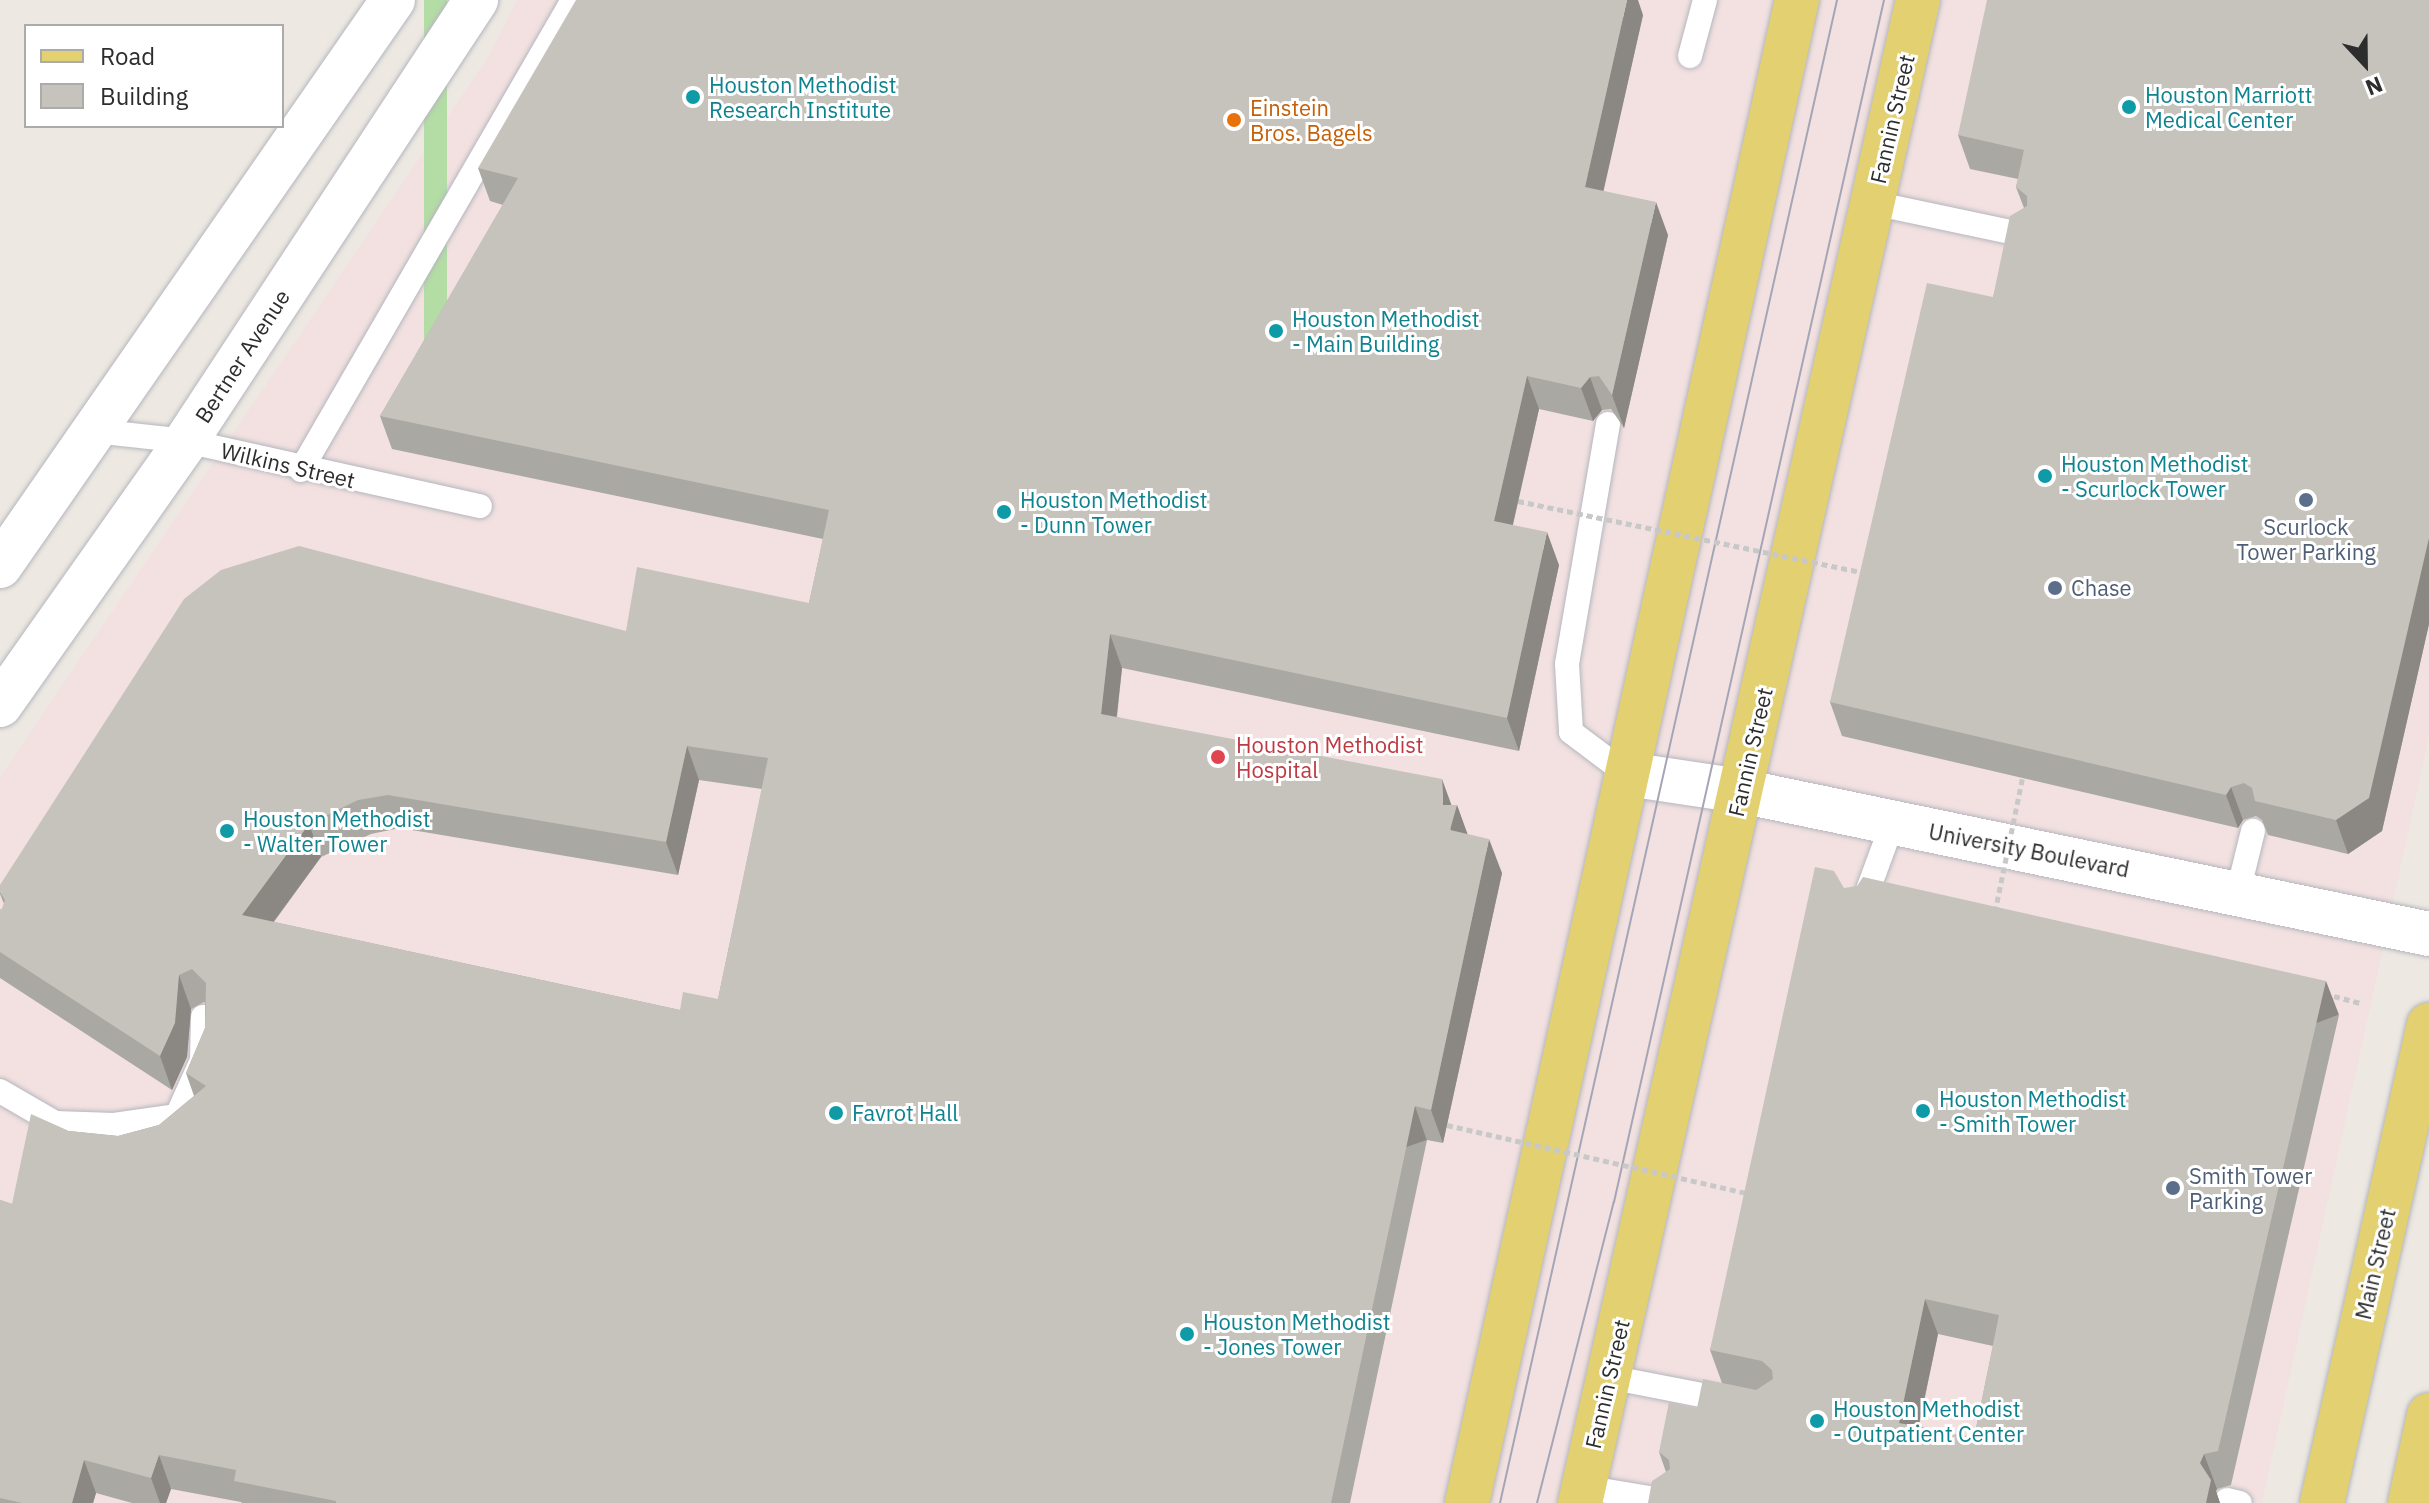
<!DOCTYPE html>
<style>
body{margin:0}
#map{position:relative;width:2429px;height:1503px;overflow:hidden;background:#ede9e2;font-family:"IBM Plex Sans",sans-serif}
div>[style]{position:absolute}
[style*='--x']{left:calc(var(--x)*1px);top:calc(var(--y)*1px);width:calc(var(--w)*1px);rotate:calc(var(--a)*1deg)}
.medical>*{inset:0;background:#f2e1e0}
.green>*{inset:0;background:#b4dda5;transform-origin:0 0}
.path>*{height:5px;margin-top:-2.5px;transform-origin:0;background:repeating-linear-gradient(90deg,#c8c8c8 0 6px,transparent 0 10px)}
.roads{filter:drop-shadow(0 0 2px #b5b6bf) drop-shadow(0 0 2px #b5b6bf)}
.lane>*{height:24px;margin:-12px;padding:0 12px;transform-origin:12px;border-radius:12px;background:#fff}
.secondary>*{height:44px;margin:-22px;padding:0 22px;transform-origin:22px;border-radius:22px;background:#fff}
.primary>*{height:44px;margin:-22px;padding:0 22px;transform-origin:22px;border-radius:22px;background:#e2d071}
.tram>*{height:2px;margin:-1px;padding:0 1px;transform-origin:1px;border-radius:1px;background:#a4a6b5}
.path-bridge>*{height:5px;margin-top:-2.5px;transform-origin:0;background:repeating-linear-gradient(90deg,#c8c8c8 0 6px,transparent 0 10px)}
.wall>*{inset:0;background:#aaa8a3}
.shaded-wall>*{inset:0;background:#8b8884;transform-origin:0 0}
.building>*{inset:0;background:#c6c3bd}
.dots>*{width:22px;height:22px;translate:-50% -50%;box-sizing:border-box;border:4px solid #fff;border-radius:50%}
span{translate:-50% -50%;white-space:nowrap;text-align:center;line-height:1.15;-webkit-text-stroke:6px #fff;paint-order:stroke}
.culture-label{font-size:22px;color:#0d838f}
.left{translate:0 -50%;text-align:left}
.food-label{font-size:22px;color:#c56008}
.street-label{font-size:22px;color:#2d2d2d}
.service-label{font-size:22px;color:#4e5e75}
.health-label{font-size:22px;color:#be3a42}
.legend{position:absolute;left:24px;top:24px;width:260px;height:104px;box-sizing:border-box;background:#fff;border:2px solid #ababab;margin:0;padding:10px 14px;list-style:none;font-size:24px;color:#2d2d2d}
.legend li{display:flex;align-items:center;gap:16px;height:40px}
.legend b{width:40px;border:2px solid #ababab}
.north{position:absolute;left:2325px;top:24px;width:80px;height:80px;-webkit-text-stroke:6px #fff;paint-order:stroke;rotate:158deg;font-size:22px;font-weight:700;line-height:32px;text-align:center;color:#2d2d2d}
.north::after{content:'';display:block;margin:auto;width:28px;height:36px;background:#2d2d2d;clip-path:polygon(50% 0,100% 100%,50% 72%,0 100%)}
</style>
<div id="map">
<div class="medical">
<div style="clip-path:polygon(517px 0,2429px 0,2429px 737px,2262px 1503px,0 1503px,0 777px,490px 54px)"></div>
</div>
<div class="green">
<div style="left:424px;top:0;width:23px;height:391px"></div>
</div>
<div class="path">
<div style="--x:2334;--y:996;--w:27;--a:15"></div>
</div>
<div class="roads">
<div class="lane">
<div style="--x:1690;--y:56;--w:58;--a:-75"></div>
<div style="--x:1873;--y:203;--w:155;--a:11.9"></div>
<div style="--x:1608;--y:424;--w:243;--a:99.7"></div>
<div style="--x:1567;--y:664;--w:68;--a:86.6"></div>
<div style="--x:1571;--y:732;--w:70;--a:36.9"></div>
<div style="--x:94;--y:431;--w:93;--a:6.2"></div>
<div style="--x:186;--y:441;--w:301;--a:12.5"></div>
<div style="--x:301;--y:470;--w:543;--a:-59.94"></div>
<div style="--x:2238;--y:892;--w:63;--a:-76.2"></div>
<div style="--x:1861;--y:909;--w:93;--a:-69.8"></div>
<div style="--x:0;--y:1091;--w:64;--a:30.2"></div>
<div style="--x:55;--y:1123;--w:59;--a:1.9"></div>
<div style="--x:114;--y:1125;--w:64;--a:-8.1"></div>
<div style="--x:177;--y:1116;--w:61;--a:-65.9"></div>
<div style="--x:202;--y:1060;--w:43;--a:-88.7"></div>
<div style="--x:1609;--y:1377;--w:125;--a:11"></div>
<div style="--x:1583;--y:1487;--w:86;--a:9.4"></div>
<div style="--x:2227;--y:1500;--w:13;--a:13"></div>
</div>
<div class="secondary">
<div style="--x:0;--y:566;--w:689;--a:-55.23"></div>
<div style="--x:0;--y:705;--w:323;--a:-54.8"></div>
<div style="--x:186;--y:441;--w:528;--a:-56.67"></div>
<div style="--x:1627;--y:774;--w:115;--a:8.5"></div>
<div style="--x:1741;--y:791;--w:703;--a:11.74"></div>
</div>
<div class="primary">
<div style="--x:1467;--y:1503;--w:1539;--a:-77.62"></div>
<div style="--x:1580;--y:1503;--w:1541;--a:-77.33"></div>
<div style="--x:2322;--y:1503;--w:490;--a:-77.4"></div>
<div style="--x:2410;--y:1503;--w:90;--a:-77.8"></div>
</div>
</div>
<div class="tram">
<div style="--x:1500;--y:1503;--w:1540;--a:-77.36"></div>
<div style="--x:1537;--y:1503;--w:311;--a:-75.7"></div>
<div style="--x:1614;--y:1202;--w:1232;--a:-77.34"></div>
</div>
<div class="path-bridge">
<div style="--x:1518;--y:501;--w:355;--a:11.7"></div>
<div style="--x:1995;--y:912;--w:139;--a:-78.4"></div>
<div style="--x:1447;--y:1125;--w:311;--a:12.8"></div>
</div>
<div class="wall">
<div style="clip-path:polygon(2429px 0,2429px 624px,2382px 831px,2348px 854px,2268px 835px,2262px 820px,2256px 816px,2243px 820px,2238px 828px,1842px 736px,1830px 702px,1993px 297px,2024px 208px,2016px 187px,2018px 179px,1970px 169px,1958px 135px)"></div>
<div style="clip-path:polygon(evenodd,1643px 15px,1603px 191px,1668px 235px,1624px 428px,1611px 409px,1602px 410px,1593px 421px,1539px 409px,1513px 525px,1559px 565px,1519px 751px,1122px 668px,1117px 717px,1451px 805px,1457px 805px,1467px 834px,1502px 873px,1443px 1143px,1427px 1140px,1350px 1503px,242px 1503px,241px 1502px,171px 1489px,166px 1503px,132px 1503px,96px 1493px,93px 1503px,0 1503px,0 1200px,12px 1204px,69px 1131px,118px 1136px,159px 1125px,194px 1096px,186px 1073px,205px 1028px,205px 1003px,204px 1002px,191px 1009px,187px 1057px,172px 1090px,0 978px,0 909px,2px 909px,4px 904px,0 894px,0 885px,626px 631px,809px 603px,823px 539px,392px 449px,380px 416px,503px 205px,490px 201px,478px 168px,1643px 15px,699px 780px,762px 789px,718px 999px,680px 1010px,274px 922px,321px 857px,371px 834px,400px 828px,678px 875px,699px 780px)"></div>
<div style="clip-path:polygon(evenodd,1844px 888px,2339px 1015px,2231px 1485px,2217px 1489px,2216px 1491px,2220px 1503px,1648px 1503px,1666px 1472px,1659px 1452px,1697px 1408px,1722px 1383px,1710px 1350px,1844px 888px,1938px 1334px,1993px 1346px,1974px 1438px,1919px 1426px,1938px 1334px)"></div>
</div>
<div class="shaded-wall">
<div style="clip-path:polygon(1627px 0,1638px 0,1643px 15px,1597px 220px,1585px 187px)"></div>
<div style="clip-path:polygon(1656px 202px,1668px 235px,1624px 428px,1612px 395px)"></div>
<div style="clip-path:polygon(1527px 376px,1539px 409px,1506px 554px,1494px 521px)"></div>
<div style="clip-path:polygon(1590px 377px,1602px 410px,1593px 421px,1581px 388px)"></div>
<div style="clip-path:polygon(1547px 532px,1559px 565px,1519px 751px,1507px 718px)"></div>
<div style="clip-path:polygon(2429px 538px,2429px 624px,2382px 831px,2348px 854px,2336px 820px)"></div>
<div style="clip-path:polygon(1110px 634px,1122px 668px,1113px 748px,1101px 714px)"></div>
<div style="clip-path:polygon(687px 746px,699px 780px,678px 875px,666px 842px)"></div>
<div style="clip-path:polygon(1442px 779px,1454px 812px,1457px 805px,1469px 838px,1462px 863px,1443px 805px)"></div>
<div style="clip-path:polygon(2231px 787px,2243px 820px,2238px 828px,2226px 795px)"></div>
<div style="clip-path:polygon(309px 824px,321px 857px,254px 948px,242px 915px)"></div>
<div style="clip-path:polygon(1489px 839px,1502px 873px,1443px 1143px,1431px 1110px)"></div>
<div style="clip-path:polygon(179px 975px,191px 1009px,187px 1057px,172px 1090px,160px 1056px)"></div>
<div style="left:2326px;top:981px;width:36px;height:482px;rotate:69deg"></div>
<div style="left:1415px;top:1106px;width:36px;height:406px;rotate:71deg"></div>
<div style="clip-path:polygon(1925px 1299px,1938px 1334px,1912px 1457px,1899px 1423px)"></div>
<div style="clip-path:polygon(2204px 1454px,2217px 1489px,2216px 1491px,2220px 1503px,2206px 1503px,2200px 1463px)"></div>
<div style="clip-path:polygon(159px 1455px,171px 1489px,166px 1503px,160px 1503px,151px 1478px)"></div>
<div style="clip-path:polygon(84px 1460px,96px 1493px,93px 1503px,72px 1503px)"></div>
</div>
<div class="building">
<div style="clip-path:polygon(evenodd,576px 0,1627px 0,1585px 187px,1656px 202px,1612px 395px,1599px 376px,1590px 377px,1581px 388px,1527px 376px,1494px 521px,1547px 532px,1507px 718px,1110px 634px,1101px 714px,1442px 779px,1443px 805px,1457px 805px,1450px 830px,1489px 839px,1431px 1110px,1415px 1106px,1331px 1503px,336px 1503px,336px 1501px,234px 1481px,236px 1470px,159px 1455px,151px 1478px,84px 1460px,72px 1503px,22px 1503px,0 1498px,0 1200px,12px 1204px,31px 1114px,69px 1131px,118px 1136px,159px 1125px,206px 1086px,186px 1073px,205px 1028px,206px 983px,192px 969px,179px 975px,175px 1023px,160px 1056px,0 952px,0 909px,2px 909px,5px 900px,0 892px,0 885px,184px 599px,221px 570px,299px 546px,626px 631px,637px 567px,809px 603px,829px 510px,380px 416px,518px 178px,478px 168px,576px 0,687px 746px,768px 758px,718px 999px,683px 992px,680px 1010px,242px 915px,309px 824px,358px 800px,388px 795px,666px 842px,687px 746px)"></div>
<div style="clip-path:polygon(1987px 0,2429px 0,2429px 538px,2369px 798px,2336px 820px,2255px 801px,2252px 788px,2244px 783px,2231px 787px,2226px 795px,1830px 702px,1927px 283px,1993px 297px,2010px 216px,2027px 206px,2027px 196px,2016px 187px,2024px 150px,1958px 135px)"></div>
<div style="clip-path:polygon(evenodd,1815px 867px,1834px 871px,1844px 888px,1857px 886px,1863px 877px,2326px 981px,2218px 1451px,2204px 1454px,2200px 1463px,2211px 1480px,2206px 1503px,1648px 1503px,1652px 1481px,1670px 1469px,1669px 1460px,1659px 1452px,1669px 1402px,1697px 1408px,1703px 1379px,1756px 1390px,1773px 1379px,1772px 1370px,1762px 1361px,1710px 1350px,1815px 867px,1925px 1299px,1999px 1315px,1974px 1438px,1899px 1423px,1925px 1299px)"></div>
</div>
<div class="dots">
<div style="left:693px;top:97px;background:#0f9aa8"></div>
<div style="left:2129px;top:107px;background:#0f9aa8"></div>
<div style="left:1234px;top:120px;background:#e8710a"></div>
<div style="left:1276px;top:331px;background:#0f9aa8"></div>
<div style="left:2045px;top:476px;background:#0f9aa8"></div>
<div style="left:2306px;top:500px;background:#5c6f8a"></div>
<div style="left:1004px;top:512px;background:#0f9aa8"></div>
<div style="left:2055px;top:588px;background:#5c6f8a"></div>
<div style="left:1218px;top:757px;background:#e0444e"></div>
<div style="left:227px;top:831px;background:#0f9aa8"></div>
<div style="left:1923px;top:1111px;background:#0f9aa8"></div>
<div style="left:836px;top:1113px;background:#0f9aa8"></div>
<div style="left:2173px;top:1188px;background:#5c6f8a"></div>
<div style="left:1187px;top:1334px;background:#0f9aa8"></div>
<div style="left:1817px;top:1421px;background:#0f9aa8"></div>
</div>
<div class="culture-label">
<span class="left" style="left:709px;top:97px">Houston Methodist<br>Research Institute</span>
<span class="left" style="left:2145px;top:107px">Houston Marriott<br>Medical Center</span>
<span class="left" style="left:1292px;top:331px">Houston Methodist<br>- Main Building</span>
<span class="left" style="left:2061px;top:476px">Houston Methodist<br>- Scurlock Tower</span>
<span class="left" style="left:1020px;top:512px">Houston Methodist<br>- Dunn Tower</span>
<span class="left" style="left:243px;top:831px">Houston Methodist<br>- Walter Tower</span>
<span class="left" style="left:1939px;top:1111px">Houston Methodist<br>- Smith Tower</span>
<span class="left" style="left:852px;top:1113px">Favrot Hall</span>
<span class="left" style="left:1203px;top:1334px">Houston Methodist<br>- Jones Tower</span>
<span class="left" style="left:1833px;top:1421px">Houston Methodist<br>- Outpatient Center</span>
</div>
<div class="food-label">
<span class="left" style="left:1250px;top:120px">Einstein<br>Bros. Bagels</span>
</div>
<div class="street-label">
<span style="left:1892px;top:119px;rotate:-77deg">Fannin Street</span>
<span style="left:242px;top:356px;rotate:-57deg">Bertner Avenue</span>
<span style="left:288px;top:465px;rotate:13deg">Wilkins Street</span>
<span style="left:1750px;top:752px;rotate:-77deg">Fannin Street</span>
<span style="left:2029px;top:850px;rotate:11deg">University Boulevard</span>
<span style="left:2375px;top:1264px;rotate:-77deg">Main Street</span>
<span style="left:1607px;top:1384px;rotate:-77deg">Fannin Street</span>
</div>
<div class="service-label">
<span style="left:2306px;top:539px">Scurlock<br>Tower Parking</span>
<span class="left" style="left:2071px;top:588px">Chase</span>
<span class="left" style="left:2189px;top:1188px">Smith Tower<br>Parking</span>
</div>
<div class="health-label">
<span class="left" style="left:1236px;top:757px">Houston Methodist<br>Hospital</span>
</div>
<ul class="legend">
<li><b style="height:10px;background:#e2d071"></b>Road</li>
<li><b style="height:22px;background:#c6c3bd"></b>Building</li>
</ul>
<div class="north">N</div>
</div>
